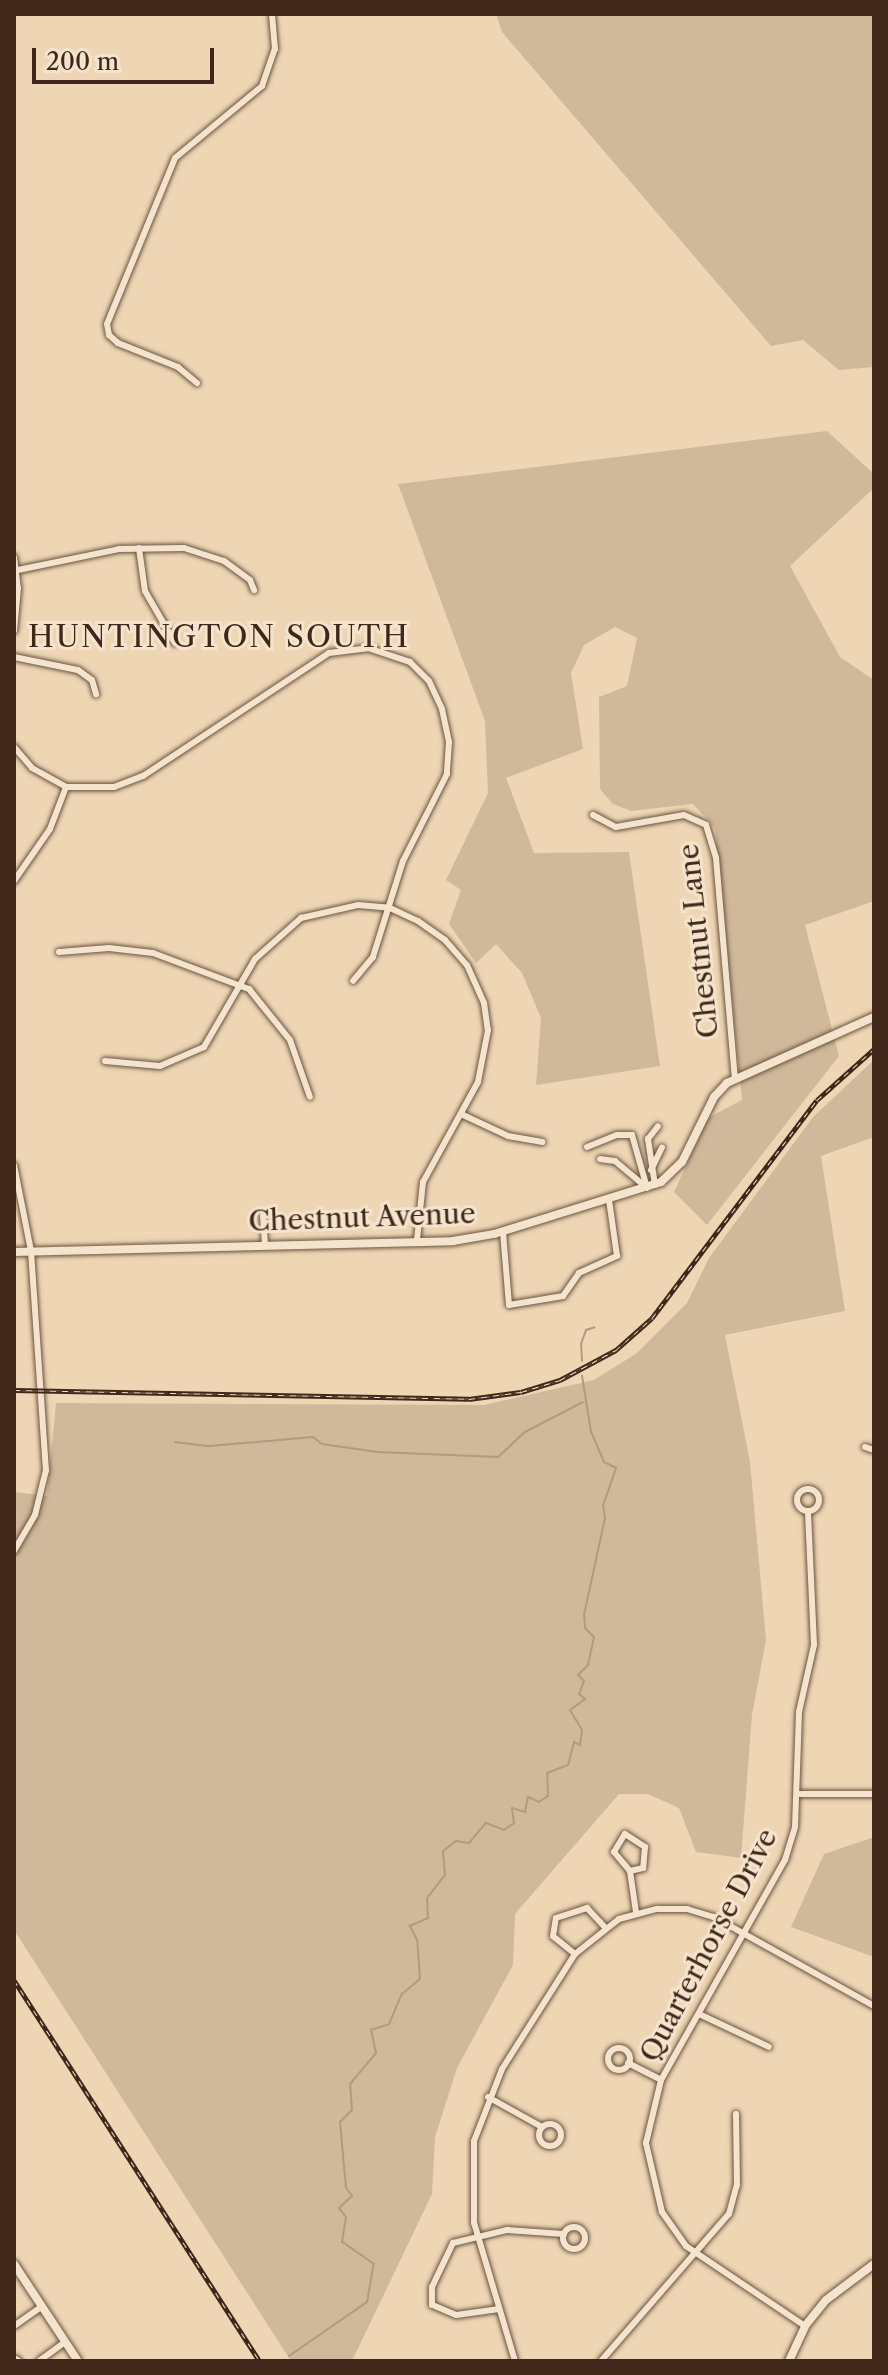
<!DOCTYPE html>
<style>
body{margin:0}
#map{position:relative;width:888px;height:2375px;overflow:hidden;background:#eed6b4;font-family:"Libre Caslon Text",serif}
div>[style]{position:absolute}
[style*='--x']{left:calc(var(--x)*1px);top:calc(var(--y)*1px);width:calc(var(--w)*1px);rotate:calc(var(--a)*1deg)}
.green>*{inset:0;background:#d0b89a}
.stream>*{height:2px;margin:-1px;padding:0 1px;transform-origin:1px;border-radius:1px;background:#b39a7f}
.roads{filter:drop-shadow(0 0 2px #6c5340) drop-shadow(0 0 2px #6c5340)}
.street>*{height:6px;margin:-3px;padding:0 3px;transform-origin:3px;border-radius:3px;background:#f4e4ce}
.street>.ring{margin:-3px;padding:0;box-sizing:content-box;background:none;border:6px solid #f4e4ce;border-radius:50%}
.secondary>*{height:8px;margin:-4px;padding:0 4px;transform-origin:4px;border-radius:4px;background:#f4e4ce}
.rail>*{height:5px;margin-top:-2.5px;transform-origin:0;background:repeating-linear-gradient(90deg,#f4e4ce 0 6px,#402719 0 12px);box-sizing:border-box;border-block:2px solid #402719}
span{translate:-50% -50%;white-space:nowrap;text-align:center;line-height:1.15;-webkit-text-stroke:6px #f4e4ce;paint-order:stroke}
.street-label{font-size:28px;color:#402719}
.neighbourhood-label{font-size:30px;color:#402719;letter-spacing:2px}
.frame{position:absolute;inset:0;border:16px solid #402719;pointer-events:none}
.scale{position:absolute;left:32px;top:48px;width:182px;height:36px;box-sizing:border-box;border:4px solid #402719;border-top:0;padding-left:10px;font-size:24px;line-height:28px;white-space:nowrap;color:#402719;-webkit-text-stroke:6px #f4e4ce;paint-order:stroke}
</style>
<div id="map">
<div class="green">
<div style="clip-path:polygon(496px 14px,874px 14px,874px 367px,839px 370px,803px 340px,771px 346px,502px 32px)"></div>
<div style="clip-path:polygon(827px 431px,874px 474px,874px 488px,790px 566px,840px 657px,874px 680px,874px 901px,805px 925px,839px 1056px,707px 1225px,674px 1192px,708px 1118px,742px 1100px,715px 828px,693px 804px,631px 811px,613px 804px,600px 789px,599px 697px,627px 686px,637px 638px,615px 627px,584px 645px,571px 673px,583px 749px,506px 778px,534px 853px,629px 852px,660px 1066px,536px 1085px,541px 1018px,522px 973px,496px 944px,476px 963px,449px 924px,461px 890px,446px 880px,488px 793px,485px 721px,398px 484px)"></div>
<div style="clip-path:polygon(874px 1060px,874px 1137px,821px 1156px,845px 1311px,725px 1335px,750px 1462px,766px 1640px,752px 1715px,741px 1858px,696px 1852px,679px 1808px,648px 1794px,619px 1794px,515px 1914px,513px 1965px,457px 2068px,435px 2137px,432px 2194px,352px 2361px,291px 2361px,14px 1930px,14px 1492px,47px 1496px,56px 1403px,484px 1405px,594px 1380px,637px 1353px,687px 1303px,709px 1258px,813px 1117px)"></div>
<div style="clip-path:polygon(874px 1837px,874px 1957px,791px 1927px,824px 1854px)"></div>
</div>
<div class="stream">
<div style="--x:582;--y:1361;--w:17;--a:-93"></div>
<div style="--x:581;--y:1344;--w:15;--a:-70"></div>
<div style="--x:586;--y:1330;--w:9;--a:-18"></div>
<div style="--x:175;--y:1442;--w:34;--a:7"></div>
<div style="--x:209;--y:1446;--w:104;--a:-4.9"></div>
<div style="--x:313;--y:1437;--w:11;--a:38"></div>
<div style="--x:322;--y:1444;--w:56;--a:8.3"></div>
<div style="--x:377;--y:1452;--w:121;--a:2.4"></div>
<div style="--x:498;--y:1457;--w:37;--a:-43"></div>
<div style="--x:525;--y:1432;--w:65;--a:-27.3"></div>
<div style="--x:289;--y:2356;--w:95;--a:-34.7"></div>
<div style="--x:367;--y:2302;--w:39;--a:-80"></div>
<div style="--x:374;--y:2264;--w:39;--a:-145"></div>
<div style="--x:342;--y:2242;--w:25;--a:-81"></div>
<div style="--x:346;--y:2217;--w:11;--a:-128"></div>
<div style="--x:339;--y:2208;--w:18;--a:-43"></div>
<div style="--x:352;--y:2196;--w:10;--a:-127"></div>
<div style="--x:346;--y:2188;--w:66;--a:-95.2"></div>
<div style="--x:340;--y:2122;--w:17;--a:-45"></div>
<div style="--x:352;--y:2110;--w:26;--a:-94"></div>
<div style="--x:350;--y:2084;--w:40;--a:-50"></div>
<div style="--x:376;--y:2053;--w:24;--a:-102"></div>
<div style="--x:371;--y:2030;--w:19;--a:-18"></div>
<div style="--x:389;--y:2024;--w:33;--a:-67"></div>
<div style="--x:402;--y:1994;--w:23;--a:-40"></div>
<div style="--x:420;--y:1979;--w:39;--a:-94"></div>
<div style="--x:417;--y:1940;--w:16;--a:-117"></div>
<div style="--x:410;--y:1926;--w:20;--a:-24"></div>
<div style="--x:428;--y:1918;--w:20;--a:-93"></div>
<div style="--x:427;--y:1898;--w:29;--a:-52"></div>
<div style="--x:445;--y:1875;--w:24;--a:-95"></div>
<div style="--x:443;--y:1851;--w:16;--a:-38"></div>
<div style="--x:456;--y:1841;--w:13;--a:9"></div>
<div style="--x:469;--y:1843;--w:26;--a:-50"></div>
<div style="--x:486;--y:1823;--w:19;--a:21"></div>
<div style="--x:504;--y:1830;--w:12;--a:-35"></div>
<div style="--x:514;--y:1823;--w:15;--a:-98"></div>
<div style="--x:512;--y:1808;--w:14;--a:17"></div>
<div style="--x:525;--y:1812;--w:15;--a:-79"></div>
<div style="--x:528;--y:1797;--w:12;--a:24"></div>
<div style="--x:539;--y:1802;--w:11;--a:-34"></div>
<div style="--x:548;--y:1796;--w:23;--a:-92"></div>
<div style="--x:547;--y:1773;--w:22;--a:-21"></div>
<div style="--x:568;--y:1765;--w:24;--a:-75"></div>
<div style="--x:574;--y:1742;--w:7;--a:27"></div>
<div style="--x:580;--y:1745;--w:15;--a:-82"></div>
<div style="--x:582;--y:1730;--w:23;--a:-121"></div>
<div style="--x:570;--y:1710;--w:19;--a:-36"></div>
<div style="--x:585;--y:1699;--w:8;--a:-140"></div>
<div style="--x:579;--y:1694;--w:14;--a:-69"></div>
<div style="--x:584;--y:1681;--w:8;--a:-135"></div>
<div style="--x:578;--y:1675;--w:14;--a:-45"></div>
<div style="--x:588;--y:1665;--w:29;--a:-78"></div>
<div style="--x:594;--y:1637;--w:13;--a:-135"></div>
<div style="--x:585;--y:1628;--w:13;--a:-94"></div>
<div style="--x:584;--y:1615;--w:99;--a:-77.8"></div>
<div style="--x:605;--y:1518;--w:12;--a:-99"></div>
<div style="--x:603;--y:1506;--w:40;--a:-71.1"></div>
<div style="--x:616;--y:1468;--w:13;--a:-153"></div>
<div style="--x:604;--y:1462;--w:33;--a:-113"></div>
<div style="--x:591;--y:1432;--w:57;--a:-99.1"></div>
</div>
<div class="roads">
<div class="street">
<div style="--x:197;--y:383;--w:25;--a:-140"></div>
<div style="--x:178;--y:367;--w:65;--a:-158.2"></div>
<div style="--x:118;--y:343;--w:12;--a:-138"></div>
<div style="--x:109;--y:335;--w:11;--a:-100"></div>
<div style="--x:107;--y:324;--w:179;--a:-67.7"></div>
<div style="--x:175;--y:158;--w:113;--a:-39.6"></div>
<div style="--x:262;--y:86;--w:39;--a:-71"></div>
<div style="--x:275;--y:49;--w:35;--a:-95"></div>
<div style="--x:139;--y:548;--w:43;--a:82.1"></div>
<div style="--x:145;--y:591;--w:60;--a:60"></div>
<div style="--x:14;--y:557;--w:31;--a:83"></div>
<div style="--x:18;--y:588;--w:43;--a:95.3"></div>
<div style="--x:18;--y:570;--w:103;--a:-11.7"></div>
<div style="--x:119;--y:549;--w:65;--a:-0.9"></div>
<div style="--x:184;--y:548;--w:42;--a:18"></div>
<div style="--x:224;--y:561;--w:32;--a:36"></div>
<div style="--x:250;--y:580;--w:11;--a:68"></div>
<div style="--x:14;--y:657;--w:65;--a:11.5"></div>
<div style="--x:78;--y:670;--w:17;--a:36"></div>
<div style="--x:92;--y:680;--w:15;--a:74"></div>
<div style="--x:14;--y:747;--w:28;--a:49"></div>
<div style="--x:32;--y:768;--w:39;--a:29"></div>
<div style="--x:66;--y:787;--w:48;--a:0"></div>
<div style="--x:114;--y:787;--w:31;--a:-21"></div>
<div style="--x:143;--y:776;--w:223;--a:-33.5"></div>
<div style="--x:329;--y:653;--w:39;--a:-7"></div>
<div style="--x:368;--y:648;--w:44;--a:18.4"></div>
<div style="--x:410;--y:662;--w:27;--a:45"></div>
<div style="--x:429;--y:681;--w:31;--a:65"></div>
<div style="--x:442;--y:709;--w:34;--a:78"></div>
<div style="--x:449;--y:742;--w:32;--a:94"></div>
<div style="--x:447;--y:774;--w:97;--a:116.8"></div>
<div style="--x:403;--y:861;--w:101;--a:107.4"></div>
<div style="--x:373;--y:957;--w:31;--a:130"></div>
<div style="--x:593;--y:815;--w:26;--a:28"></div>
<div style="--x:616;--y:827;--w:69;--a:-10"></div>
<div style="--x:684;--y:815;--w:24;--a:24"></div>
<div style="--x:706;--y:825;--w:34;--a:73"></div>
<div style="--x:716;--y:858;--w:221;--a:85.1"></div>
<div style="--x:14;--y:881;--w:63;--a:-55.3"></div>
<div style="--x:50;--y:829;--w:45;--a:-69.1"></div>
<div style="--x:59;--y:952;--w:50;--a:-4.6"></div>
<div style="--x:109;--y:948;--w:44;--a:6.5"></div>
<div style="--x:153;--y:953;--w:103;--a:20.6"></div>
<div style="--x:249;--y:989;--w:65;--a:51.2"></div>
<div style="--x:290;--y:1040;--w:60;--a:70.7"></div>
<div style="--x:105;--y:1061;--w:55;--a:5.2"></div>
<div style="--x:160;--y:1066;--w:48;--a:-23.4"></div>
<div style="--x:204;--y:1047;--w:102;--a:-59.9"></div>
<div style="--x:255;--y:959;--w:62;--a:-41.7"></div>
<div style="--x:301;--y:918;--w:58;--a:-12.8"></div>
<div style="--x:358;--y:905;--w:32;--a:5"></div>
<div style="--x:390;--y:908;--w:31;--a:25"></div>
<div style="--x:418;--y:921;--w:33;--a:35"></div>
<div style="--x:445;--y:940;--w:33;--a:49"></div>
<div style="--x:467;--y:965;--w:42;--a:65.9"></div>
<div style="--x:484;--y:1003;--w:27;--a:82"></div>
<div style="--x:488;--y:1030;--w:53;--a:100.9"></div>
<div style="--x:478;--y:1082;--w:114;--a:118.8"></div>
<div style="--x:423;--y:1182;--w:58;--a:95.9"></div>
<div style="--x:461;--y:1114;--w:52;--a:25.1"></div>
<div style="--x:508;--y:1136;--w:35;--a:10"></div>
<div style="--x:587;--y:1147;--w:32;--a:-22"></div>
<div style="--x:617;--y:1135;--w:15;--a:0"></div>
<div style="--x:632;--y:1135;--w:55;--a:74.2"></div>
<div style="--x:600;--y:1159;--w:15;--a:8"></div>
<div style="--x:615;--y:1161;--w:40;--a:40"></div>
<div style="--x:14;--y:1165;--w:88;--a:78.8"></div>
<div style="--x:31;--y:1251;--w:220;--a:86.1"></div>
<div style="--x:46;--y:1470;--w:46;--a:103.7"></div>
<div style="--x:35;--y:1515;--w:42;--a:120.3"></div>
<div style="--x:651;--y:1170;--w:25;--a:-64"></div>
<div style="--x:655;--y:1185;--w:47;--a:-98.7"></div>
<div style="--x:648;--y:1139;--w:16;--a:-52"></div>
<div style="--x:263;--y:1216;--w:26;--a:86"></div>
<div style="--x:503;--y:1232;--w:73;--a:85.3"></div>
<div style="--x:509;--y:1305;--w:55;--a:-9.5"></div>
<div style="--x:563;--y:1296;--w:28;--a:-55"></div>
<div style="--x:579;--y:1273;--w:42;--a:-24.1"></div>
<div style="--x:617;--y:1256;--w:57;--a:-98.1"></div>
<div style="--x:865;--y:1447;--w:9;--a:18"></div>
<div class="ring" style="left:797px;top:1489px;width:16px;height:16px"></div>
<div style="--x:800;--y:1794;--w:74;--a:0"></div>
<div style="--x:625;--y:1834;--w:24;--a:33"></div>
<div style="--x:645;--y:1847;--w:21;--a:95"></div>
<div style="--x:643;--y:1868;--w:13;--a:167"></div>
<div style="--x:630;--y:1871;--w:25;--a:-130"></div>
<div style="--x:614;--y:1852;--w:21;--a:-59"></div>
<div style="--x:630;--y:1871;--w:41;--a:81.7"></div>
<div style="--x:575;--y:1954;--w:28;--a:-141"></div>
<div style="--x:553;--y:1936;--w:18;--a:-81"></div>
<div style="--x:556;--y:1918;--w:33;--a:-18"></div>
<div style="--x:587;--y:1908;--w:26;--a:47"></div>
<div style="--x:699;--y:2014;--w:77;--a:25.2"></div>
<div class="ring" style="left:608px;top:2048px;width:16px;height:16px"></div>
<div style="--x:628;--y:2063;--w:37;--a:27"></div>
<div style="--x:488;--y:2097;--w:62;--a:29.1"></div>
<div class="ring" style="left:539px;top:2124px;width:16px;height:16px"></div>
<div class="ring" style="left:563px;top:2227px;width:16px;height:16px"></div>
<div style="--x:499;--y:2309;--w:43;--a:172.1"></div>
<div style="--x:456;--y:2315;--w:26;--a:-157"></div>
<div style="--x:432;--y:2305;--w:18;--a:-90"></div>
<div style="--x:432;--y:2287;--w:49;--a:-64.5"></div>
<div style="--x:453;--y:2243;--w:56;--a:-13.5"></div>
<div style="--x:507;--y:2230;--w:57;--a:4"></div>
<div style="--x:14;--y:2326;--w:33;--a:-35"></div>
<div style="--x:805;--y:2326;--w:143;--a:-146.1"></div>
<div style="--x:686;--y:2246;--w:42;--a:-125.2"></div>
<div style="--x:662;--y:2212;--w:71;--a:-103.1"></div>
<div style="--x:646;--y:2143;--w:65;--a:-76.6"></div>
<div style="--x:661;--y:2080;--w:253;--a:-60.6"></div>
<div style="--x:785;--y:1860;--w:34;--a:-73"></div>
<div style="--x:795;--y:1827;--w:115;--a:-88"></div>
<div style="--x:799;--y:1712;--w:69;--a:-77.4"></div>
<div style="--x:814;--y:1645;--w:134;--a:-92.6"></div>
<div style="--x:14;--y:2358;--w:6;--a:31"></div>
<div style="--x:39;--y:2361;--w:32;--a:-36"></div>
<div style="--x:515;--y:2361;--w:144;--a:-106.5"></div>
<div style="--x:474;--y:2223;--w:82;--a:-90"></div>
<div style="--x:474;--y:2141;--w:77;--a:-68.7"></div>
<div style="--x:502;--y:2069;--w:136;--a:-57.6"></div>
<div style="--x:575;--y:1954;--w:56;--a:-38.5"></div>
<div style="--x:619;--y:1919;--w:39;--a:-15"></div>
<div style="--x:657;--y:1909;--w:30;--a:0"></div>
<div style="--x:687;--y:1909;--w:28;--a:17"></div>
<div style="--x:714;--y:1917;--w:183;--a:29.1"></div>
<div style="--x:601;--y:2361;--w:195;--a:-49"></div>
<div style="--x:729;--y:2214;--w:30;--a:-75"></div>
<div style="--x:737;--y:2185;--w:71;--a:-90.8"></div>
</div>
<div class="secondary">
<div style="--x:14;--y:1252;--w:439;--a:-1.4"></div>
<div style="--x:453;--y:1241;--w:42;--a:-9.7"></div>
<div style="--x:494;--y:1234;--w:175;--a:-17.3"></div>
<div style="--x:661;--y:1182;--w:29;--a:-44"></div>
<div style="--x:682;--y:1162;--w:72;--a:-63.8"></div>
<div style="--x:714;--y:1097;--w:19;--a:-47"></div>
<div style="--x:727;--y:1083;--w:161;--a:-24.2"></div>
<div style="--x:14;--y:2264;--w:116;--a:56.6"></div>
<div style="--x:789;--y:2361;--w:38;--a:-65"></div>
<div style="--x:805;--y:2326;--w:33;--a:-51"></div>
<div style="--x:826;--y:2300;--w:60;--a:-36.9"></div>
</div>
</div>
<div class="rail">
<div style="--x:14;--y:1390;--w:455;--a:1.1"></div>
<div style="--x:469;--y:1399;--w:52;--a:-7.7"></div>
<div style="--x:521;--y:1392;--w:41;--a:-17.1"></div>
<div style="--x:560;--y:1380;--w:64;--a:-28.2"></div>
<div style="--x:616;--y:1350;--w:48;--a:-41.6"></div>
<div style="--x:652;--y:1318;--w:273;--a:-52.9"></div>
<div style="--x:817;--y:1100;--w:76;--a:-41.8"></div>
<div style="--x:14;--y:1980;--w:454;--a:57.2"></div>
</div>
<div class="street-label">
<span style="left:698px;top:941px;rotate:-96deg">Chestnut Lane</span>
<span style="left:362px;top:1217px;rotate:-2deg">Chestnut Avenue</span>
<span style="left:708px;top:1945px;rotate:-62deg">Quarterhorse Drive</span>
</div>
<div class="neighbourhood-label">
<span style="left:219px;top:637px">HUNTINGTON SOUTH</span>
</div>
<div class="frame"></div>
<div class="scale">200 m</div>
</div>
